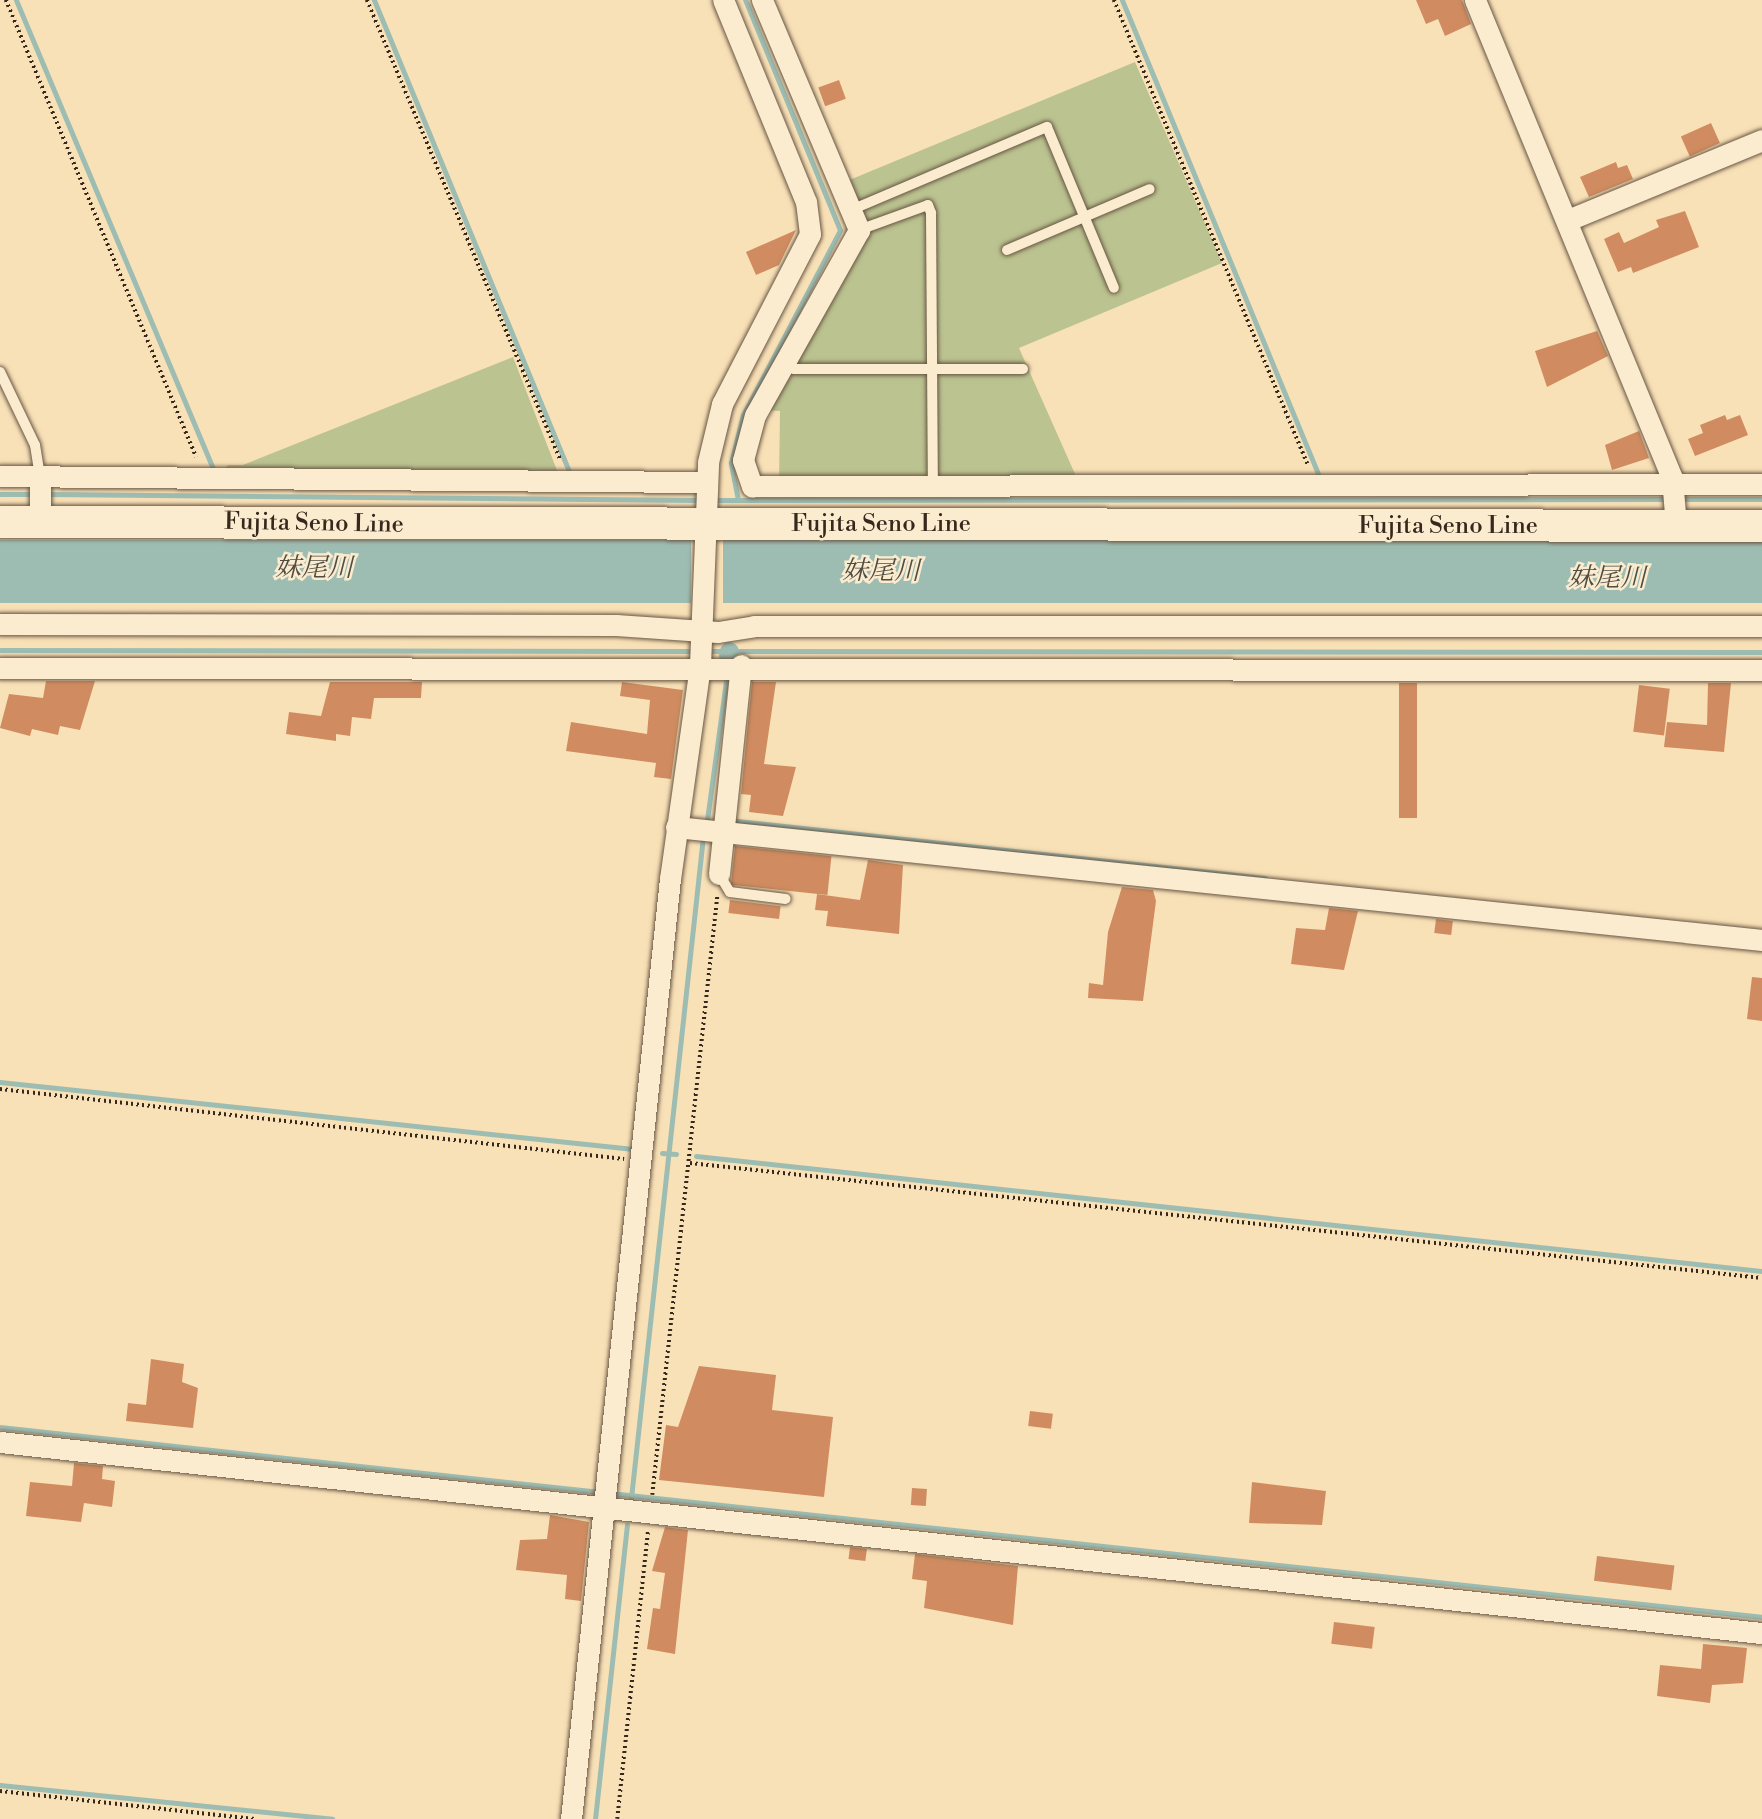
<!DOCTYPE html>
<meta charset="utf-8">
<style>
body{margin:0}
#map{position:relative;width:1762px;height:1819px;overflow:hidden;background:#f9e1b7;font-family:"Libre Bodoni","Noto Serif JP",serif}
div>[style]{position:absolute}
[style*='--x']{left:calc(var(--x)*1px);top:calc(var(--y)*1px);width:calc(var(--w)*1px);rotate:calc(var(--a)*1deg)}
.green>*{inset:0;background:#bbc390}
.water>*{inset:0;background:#9ebdb2;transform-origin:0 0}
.pier>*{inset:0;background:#f9e1b7;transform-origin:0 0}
.stream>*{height:5px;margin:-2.5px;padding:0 2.5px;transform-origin:2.5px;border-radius:2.5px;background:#9ebdb2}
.canal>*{height:19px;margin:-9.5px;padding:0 9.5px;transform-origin:9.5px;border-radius:9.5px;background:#9ebdb2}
.building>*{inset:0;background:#d08c60;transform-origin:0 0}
.path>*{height:3.5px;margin-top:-1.75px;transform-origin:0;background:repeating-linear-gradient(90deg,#37281e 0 2px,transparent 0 5.5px)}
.roads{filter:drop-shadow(0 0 2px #685644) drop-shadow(0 0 2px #685644)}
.service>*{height:10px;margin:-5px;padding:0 5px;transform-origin:5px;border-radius:5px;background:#fbecd0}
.minor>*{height:21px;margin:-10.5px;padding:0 10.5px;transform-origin:10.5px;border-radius:10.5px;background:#fbecd0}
.secondary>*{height:32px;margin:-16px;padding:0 16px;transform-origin:16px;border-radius:16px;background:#fbecd0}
span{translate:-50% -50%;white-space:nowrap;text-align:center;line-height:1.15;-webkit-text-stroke:5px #fbecd0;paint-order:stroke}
.street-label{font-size:24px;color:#37281e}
.water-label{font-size:26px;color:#514d43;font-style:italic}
</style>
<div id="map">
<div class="green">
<div style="clip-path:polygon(1135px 62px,1222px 263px,1019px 348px,1075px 474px,1071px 485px,779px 485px,780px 411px,763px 410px,864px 236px,847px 181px)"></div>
<div style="clip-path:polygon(513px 357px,558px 473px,220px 474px,228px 465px,243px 465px)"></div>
</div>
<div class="water">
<div style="left:0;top:540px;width:1762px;height:63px"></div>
</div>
<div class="pier">
<div style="left:691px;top:539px;width:32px;height:68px"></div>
</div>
<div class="stream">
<div style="--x:16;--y:0;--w:511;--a:67.2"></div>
<div style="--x:374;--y:0;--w:515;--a:67.52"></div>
<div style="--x:1122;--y:0;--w:521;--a:67.52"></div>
<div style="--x:0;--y:494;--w:34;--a:0"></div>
<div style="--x:43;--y:494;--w:659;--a:0.52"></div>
<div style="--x:1678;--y:499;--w:84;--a:0"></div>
<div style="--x:712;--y:500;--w:956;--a:-0.06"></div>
<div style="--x:738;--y:500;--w:38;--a:-101"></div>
<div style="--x:731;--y:463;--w:49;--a:-76"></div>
<div style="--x:743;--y:415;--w:209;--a:-62.3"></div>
<div style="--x:840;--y:230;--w:249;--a:-112.4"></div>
<div style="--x:0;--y:650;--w:695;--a:0.08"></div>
<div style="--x:705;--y:651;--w:1057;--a:0.05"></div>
<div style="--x:728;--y:820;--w:540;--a:6.16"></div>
<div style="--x:706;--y:827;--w:154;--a:-82.2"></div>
<div style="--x:0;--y:1082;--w:637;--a:6.04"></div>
<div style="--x:662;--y:1153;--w:14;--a:4"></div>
<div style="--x:696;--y:1156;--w:1072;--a:6.16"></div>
<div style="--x:0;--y:1427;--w:604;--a:6.18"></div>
<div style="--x:610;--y:1493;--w:1159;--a:6.14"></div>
<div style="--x:631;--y:1498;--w:666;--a:-83.79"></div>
<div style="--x:0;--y:1785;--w:334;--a:5.8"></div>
<div style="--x:595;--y:1819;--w:296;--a:-83.8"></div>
</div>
<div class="canal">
<div style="--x:728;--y:655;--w:4;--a:-76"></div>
</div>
<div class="building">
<div style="clip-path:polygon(1416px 0,1462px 0,1471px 24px,1445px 36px,1438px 19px,1426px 24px)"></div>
<div style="left:839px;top:80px;width:20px;height:22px;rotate:70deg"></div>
<div style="left:1711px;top:123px;width:22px;height:33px;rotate:66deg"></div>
<div style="clip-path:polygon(1616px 162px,1618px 168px,1627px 165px,1633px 179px,1589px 197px,1580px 177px)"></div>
<div style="clip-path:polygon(1685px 211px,1699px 247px,1633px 273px,1631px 267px,1618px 272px,1604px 239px,1619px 232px,1624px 243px,1659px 227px,1656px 220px)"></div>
<div style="clip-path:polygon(796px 230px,779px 265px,756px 275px,746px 252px)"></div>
<div style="clip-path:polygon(1597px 331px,1608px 356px,1547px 387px,1535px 351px)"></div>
<div style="clip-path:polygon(1725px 415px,1727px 420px,1740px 415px,1748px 435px,1695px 456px,1688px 439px,1703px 433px,1700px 425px)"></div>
<div style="clip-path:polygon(1639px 431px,1649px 458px,1612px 470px,1605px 445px)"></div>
<div style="clip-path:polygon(46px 681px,95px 681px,80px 730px,60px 726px,58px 735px,32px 729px,30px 736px,0 728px,9px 694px,43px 698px)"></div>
<div style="clip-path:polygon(330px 682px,422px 682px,421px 698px,374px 698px,371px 719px,352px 717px,350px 736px,336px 734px,336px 741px,286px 734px,289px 712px,321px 716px)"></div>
<div style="clip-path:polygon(622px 682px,683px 690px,671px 779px,654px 777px,656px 763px,566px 751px,571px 722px,647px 734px,650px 700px,620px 696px)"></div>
<div style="clip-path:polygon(752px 682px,776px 682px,764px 764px,796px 767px,783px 816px,749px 812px,751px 795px,741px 794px)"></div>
<div style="left:1399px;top:683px;width:18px;height:135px"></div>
<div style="clip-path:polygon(1708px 683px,1731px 683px,1724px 752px,1664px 747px,1667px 722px,1707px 725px)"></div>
<div style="left:1639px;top:685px;width:31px;height:47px;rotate:7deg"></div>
<div style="left:735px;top:846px;width:97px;height:39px;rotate:6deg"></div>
<div style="clip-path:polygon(868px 860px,903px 865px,899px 934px,826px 926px,828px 911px,815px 910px,817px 894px,860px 900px)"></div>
<div style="clip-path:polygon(1122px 887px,1153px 890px,1156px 901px,1143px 1001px,1088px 998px,1089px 983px,1103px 985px,1108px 932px)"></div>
<div style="left:730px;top:900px;width:51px;height:13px;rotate:7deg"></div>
<div style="clip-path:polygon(1329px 908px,1358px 911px,1344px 970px,1291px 964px,1296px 928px,1325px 930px)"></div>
<div style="left:1436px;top:919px;width:17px;height:14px;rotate:7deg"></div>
<div style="clip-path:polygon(1752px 977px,1762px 978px,1762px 1021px,1747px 1019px)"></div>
<div style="clip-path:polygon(151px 1359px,184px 1364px,182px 1382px,198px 1388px,193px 1428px,126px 1421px,128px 1403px,146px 1405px)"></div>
<div style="clip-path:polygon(699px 1366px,776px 1375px,772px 1410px,833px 1417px,824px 1497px,659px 1480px,666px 1425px,678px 1427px)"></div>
<div style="left:1030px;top:1411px;width:23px;height:15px;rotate:7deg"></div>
<div style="clip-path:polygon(74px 1463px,103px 1466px,102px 1479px,115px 1481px,112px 1507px,84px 1503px,81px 1522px,26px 1516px,30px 1482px,72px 1486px)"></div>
<div style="clip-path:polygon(1252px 1482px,1326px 1491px,1322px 1525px,1249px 1523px)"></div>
<div style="left:912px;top:1488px;width:15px;height:17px;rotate:4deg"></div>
<div style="clip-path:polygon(550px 1515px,589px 1522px,581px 1601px,565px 1599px,567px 1575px,516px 1570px,520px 1540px,547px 1539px)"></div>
<div style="clip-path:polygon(665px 1527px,688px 1530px,675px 1654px,647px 1649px,653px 1608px,660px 1609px,665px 1573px,652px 1571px)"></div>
<div style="left:850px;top:1547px;width:17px;height:12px;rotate:7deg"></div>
<div style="clip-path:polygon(915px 1554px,1018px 1566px,1013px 1625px,924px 1608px,927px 1581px,912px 1579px)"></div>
<div style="left:1597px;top:1556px;width:78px;height:25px;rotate:7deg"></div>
<div style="left:1334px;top:1622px;width:41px;height:22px;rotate:7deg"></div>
<div style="clip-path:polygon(1703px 1644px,1747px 1648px,1743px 1683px,1712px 1685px,1710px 1703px,1657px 1696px,1660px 1665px,1701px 1669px)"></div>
</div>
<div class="path">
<div style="--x:6;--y:0;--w:495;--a:67.4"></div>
<div style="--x:367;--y:0;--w:500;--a:67.18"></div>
<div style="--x:1114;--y:0;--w:504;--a:67.35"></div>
<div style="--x:0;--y:1089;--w:628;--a:6.4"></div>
<div style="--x:690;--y:1163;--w:1078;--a:6.12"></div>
<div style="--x:652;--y:1495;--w:602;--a:-83.8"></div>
<div style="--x:0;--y:1791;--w:256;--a:6.3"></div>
<div style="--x:617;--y:1819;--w:291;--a:-83.9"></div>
</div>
<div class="roads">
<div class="service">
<div style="--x:851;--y:210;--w:213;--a:-23"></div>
<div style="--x:1047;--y:127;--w:174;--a:67.4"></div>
<div style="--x:859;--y:230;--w:73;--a:-19.9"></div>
<div style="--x:928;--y:205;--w:9;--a:69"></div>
<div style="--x:931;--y:213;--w:276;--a:89.6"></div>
<div style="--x:1007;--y:250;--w:155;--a:-23.1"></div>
<div style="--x:782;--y:363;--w:13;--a:27"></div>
<div style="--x:794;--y:369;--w:229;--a:0"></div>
<div style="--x:0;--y:372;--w:81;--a:64.4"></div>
<div style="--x:35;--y:445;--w:31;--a:81"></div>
<div style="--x:719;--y:874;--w:21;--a:59"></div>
<div style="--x:730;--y:892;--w:56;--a:7.1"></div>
</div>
<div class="minor">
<div style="--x:762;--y:0;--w:250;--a:67.1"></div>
<div style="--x:859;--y:230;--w:212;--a:119.3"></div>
<div style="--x:755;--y:415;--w:47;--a:104.9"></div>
<div style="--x:743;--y:460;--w:28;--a:71"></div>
<div style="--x:752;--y:486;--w:1010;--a:-0.11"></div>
<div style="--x:1475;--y:0;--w:517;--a:67.6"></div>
<div style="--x:1672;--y:478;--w:48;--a:85.2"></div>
<div style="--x:1568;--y:220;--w:210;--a:-22.4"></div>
<div style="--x:0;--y:476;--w:706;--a:0.49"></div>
<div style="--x:40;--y:522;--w:46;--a:-90"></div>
<div style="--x:0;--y:624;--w:616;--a:0.09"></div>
<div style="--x:616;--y:625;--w:102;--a:3.9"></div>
<div style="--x:718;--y:632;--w:36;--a:-9"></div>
<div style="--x:754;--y:626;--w:1008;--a:0"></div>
<div style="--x:0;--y:668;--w:1762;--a:0.07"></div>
<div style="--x:676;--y:827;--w:1092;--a:5.94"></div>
<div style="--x:719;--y:874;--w:210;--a:-84"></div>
<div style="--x:0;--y:1442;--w:1772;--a:6.19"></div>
<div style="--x:571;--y:1819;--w:945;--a:-83.99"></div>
<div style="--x:670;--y:879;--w:216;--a:-82"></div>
<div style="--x:700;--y:665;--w:203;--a:-87.7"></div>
<div style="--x:708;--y:462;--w:60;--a:-76.4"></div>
<div style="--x:722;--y:404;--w:191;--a:-62.6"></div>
<div style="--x:810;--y:234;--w:32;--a:-97"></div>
<div style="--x:806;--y:202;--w:218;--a:-112.3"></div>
</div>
<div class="secondary">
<div style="--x:0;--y:522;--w:1762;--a:0.13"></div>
</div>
</div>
<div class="street-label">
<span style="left:314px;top:524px;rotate:1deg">Fujita Seno Line</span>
<span style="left:881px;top:525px">Fujita Seno Line</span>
<span style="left:1448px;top:527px">Fujita Seno Line</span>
</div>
<div class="water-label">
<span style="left:314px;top:569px">妹尾川</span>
<span style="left:881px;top:572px">妹尾川</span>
<span style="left:1607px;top:579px">妹尾川</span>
</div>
</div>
